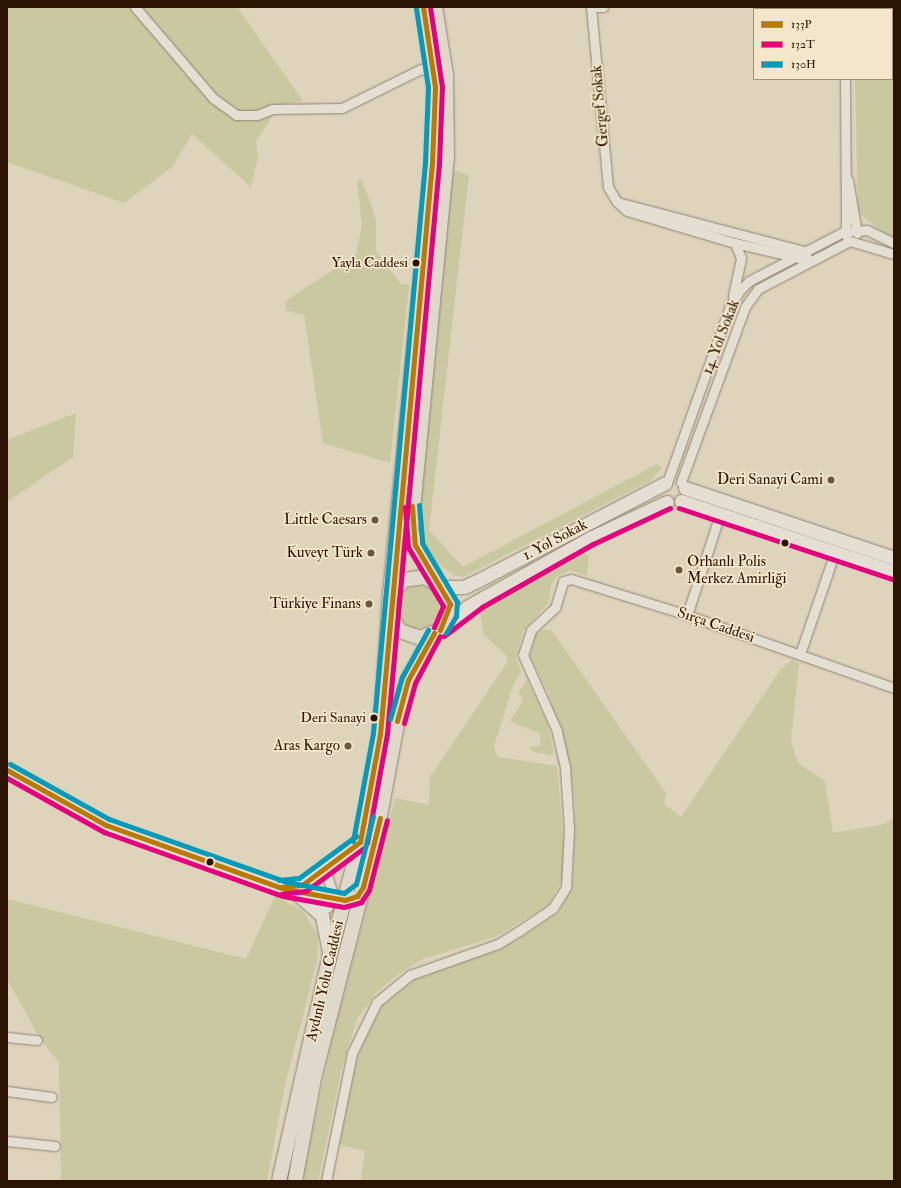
<!DOCTYPE html>
<meta charset="utf-8">
<style>
body{margin:0}
#map{position:relative;width:901px;height:1188px;overflow:hidden;background:#ded3bb;font-family:"IM FELL Double Pica",serif}
div>[style]{position:absolute}
[style*='--x']{left:calc(var(--x)*1px);top:calc(var(--y)*1px);width:calc(var(--w)*1px);rotate:calc(var(--a)*1deg)}
.green>*{inset:0;background:#cac8a0}
.round{border-radius:50%}
.roads{filter:drop-shadow(0 0 1px #8e8475) drop-shadow(0 0 1px #8e8475)}
.street>*{height:9px;margin:-4.5px;padding:0 4.5px;transform-origin:4.5px;border-radius:4.5px;background:#e5dfd3}
.secondary>*{height:13px;margin:-6.5px;padding:0 6.5px;transform-origin:6.5px;border-radius:6.5px;background:#e5dfd3}
.primary>*{height:14px;margin:-7px;padding:0 7px;transform-origin:7px;border-radius:7px;background:#e0d9cb}
.bus-1>*{height:5px;margin:-2.5px;padding:0 2.5px;transform-origin:2.5px;border-radius:2.5px;background:#ba7a01}
.bus-2>*{height:5px;margin:-2.5px;padding:0 2.5px;transform-origin:2.5px;border-radius:2.5px;background:#e5007d}
.bus-3>*{height:5px;margin:-2.5px;padding:0 2.5px;transform-origin:2.5px;border-radius:2.5px;background:#049aba}
.dots>*{width:11px;height:11px;translate:-50% -50%;box-sizing:border-box;border:2px solid #f3e6ca;border-radius:50%}
span{translate:-50% -50%;white-space:nowrap;text-align:center;line-height:1.15;-webkit-text-stroke:3.5px #f3e6ca;paint-order:stroke}
.bus-label{font-size:14px;color:#2a1303}
.right{translate:-100% -50%;text-align:right}
.street-label{font-size:15px;color:#2a1303}
.poi-label{font-size:15px;color:#2a1303}
.left{translate:0 -50%;text-align:left}
.frame{position:absolute;inset:0;border:8px solid #2a1303;pointer-events:none}
.legend{position:absolute;left:753px;top:8px;width:140px;height:72px;box-sizing:border-box;background:#f3e6ca;border:1px solid #a3927a;margin:0;padding:5px 7px;list-style:none;font-size:12px;color:#2a1303}
.legend li{display:flex;align-items:center;gap:8px;height:20px}
.legend b{width:20px;border:1px solid #a3927a}
</style>
<div id="map">
<div class="green">
<div style="clip-path:polygon(7px 7px,237px 7px,303px 101px,280px 105px,256px 141px,258px 157px,251px 187px,192px 134px,172px 167px,124px 203px,7px 162px)"></div>
<div style="clip-path:polygon(883px 7px,894px 7px,894px 241px,858px 213px,855px 79px,892px 79px,892px 9px)"></div>
<div style="clip-path:polygon(453px 170px,469px 175px,429px 530px,463px 567px,657px 464px,662px 468px,650px 481px,463px 577px,454px 575px,430px 558px,416px 532px)"></div>
<div style="clip-path:polygon(362px 180px,376px 219px,376px 251px,401px 284px,409px 285px,390px 463px,323px 443px,304px 315px,285px 310px,287px 300px,356px 255px,362px 224px,357px 181px)"></div>
<div style="clip-path:polygon(76px 413px,73px 457px,7px 502px,7px 440px)"></div>
<div style="clip-path:polygon(585px 552px,589px 557px,587px 576px,571px 570px,557px 576px,551px 585px,548px 603px,523px 631px,516px 658px,521px 672px,512px 688px,494px 747px,498px 757px,557px 766px,564px 846px,563px 876px,557px 890px,549px 904px,498px 936px,423px 959px,397px 975px,377px 992px,357px 1019px,342px 1067px,318px 1181px,302px 1181px,330px 1047px,395px 798px,429px 805px,430px 777px,507px 663px,507px 656px,484px 635px,480px 611px)"></div>
<div class="round" style="left:397px;top:586px;width:42px;height:42px"></div>
<div style="clip-path:polygon(545px 629px,552px 631px,666px 793px,664px 804px,681px 817px,781px 669px,792px 660px,799px 663px,791px 741px,798px 763px,825px 781px,833px 833px,882px 825px,894px 817px,894px 1181px,361px 1181px,365px 1151px,338px 1144px,357px 1060px,370px 1026px,383px 1005px,414px 979px,514px 942px,559px 912px,573px 885px,575px 808px,571px 771px,549px 695px,530px 656px,536px 634px)"></div>
<div style="clip-path:polygon(527px 680px,548px 725px,554px 753px,550px 755px,534px 752px,529px 747px,541px 745px,540px 734px,510px 721px,520px 706px,523px 697px,518px 693px)"></div>
<div style="clip-path:polygon(275px 896px,303px 911px,318px 935px,317px 961px,285px 1085px,267px 1181px,61px 1181px,59px 1062px,40px 1039px,7px 979px,7px 899px,246px 959px)"></div>
</div>
<div class="roads">
<div class="street">
<div style="--x:135;--y:7;--w:120;--a:49.4"></div>
<div style="--x:213;--y:98;--w:29;--a:36"></div>
<div style="--x:236;--y:115;--w:21;--a:0"></div>
<div style="--x:257;--y:115;--w:17;--a:-21"></div>
<div style="--x:273;--y:109;--w:69;--a:-0.8"></div>
<div style="--x:342;--y:108;--w:88;--a:-26.3"></div>
<div style="--x:421;--y:69;--w:13;--a:13"></div>
<div style="--x:591;--y:7;--w:181;--a:84.6"></div>
<div style="--x:608;--y:187;--w:17;--a:59"></div>
<div style="--x:617;--y:202;--w:13;--a:42"></div>
<div style="--x:627;--y:211;--w:113;--a:16.5"></div>
<div style="--x:735;--y:243;--w:75;--a:13.1"></div>
<div style="--x:808;--y:260;--w:10;--a:-114"></div>
<div style="--x:804;--y:251;--w:193;--a:-165.3"></div>
<div style="--x:595;--y:7;--w:8;--a:0"></div>
<div style="--x:842;--y:7;--w:2;--a:90"></div>
<div style="--x:863;--y:9;--w:3;--a:-45"></div>
<div style="--x:845;--y:79;--w:157;--a:89.6"></div>
<div style="--x:848;--y:180;--w:54;--a:80.4"></div>
<div style="--x:733;--y:296;--w:39;--a:-78"></div>
<div style="--x:741;--y:258;--w:16;--a:-112"></div>
<div style="--x:668;--y:480;--w:185;--a:-70.4"></div>
<div style="--x:730;--y:306;--w:19;--a:-58"></div>
<div style="--x:740;--y:290;--w:13;--a:-45"></div>
<div style="--x:749;--y:281;--w:106;--a:-27.5"></div>
<div style="--x:843;--y:232;--w:24;--a:-5"></div>
<div style="--x:867;--y:230;--w:30;--a:26"></div>
<div style="--x:681;--y:482;--w:186;--a:-69.9"></div>
<div style="--x:745;--y:307;--w:22;--a:-54"></div>
<div style="--x:758;--y:289;--w:104;--a:-27.6"></div>
<div style="--x:850;--y:241;--w:46;--a:16.5"></div>
<div style="--x:687;--y:615;--w:106;--a:-71.9"></div>
<div style="--x:800;--y:654;--w:108;--a:-71.1"></div>
<div style="--x:319;--y:913;--w:11;--a:-34"></div>
<div style="--x:328;--y:907;--w:16;--a:-76"></div>
<div style="--x:332;--y:891;--w:23;--a:-108"></div>
<div style="--x:7;--y:1037;--w:30;--a:6"></div>
<div style="--x:7;--y:1091;--w:45;--a:7.6"></div>
<div style="--x:7;--y:1141;--w:48;--a:5.9"></div>
<div style="--x:326;--y:1181;--w:131;--a:-78.5"></div>
<div style="--x:352;--y:1053;--w:57;--a:-63.9"></div>
<div style="--x:377;--y:1002;--w:43;--a:-39.3"></div>
<div style="--x:410;--y:975;--w:93;--a:-19.4"></div>
<div style="--x:498;--y:944;--w:25;--a:-32"></div>
<div style="--x:519;--y:931;--w:41;--a:-34.1"></div>
<div style="--x:553;--y:908;--w:25;--a:-58"></div>
<div style="--x:566;--y:887;--w:58;--a:-87"></div>
<div style="--x:569;--y:829;--w:62;--a:-93.7"></div>
<div style="--x:565;--y:767;--w:37;--a:-103"></div>
<div style="--x:557;--y:731;--w:83;--a:-114.1"></div>
<div style="--x:523;--y:655;--w:26;--a:-72"></div>
<div style="--x:531;--y:630;--w:33;--a:-43"></div>
<div style="--x:555;--y:608;--w:28;--a:-73"></div>
<div style="--x:563;--y:581;--w:8;--a:-14"></div>
<div style="--x:571;--y:579;--w:121;--a:17.2"></div>
<div style="--x:687;--y:615;--w:219;--a:19.4"></div>
</div>
<div class="secondary">
<div style="--x:685;--y:488;--w:220;--a:18.5"></div>
<div style="--x:681;--y:501;--w:225;--a:18.4"></div>
<div style="--x:442;--y:587;--w:22;--a:0"></div>
<div style="--x:464;--y:587;--w:17;--a:-25"></div>
<div style="--x:479;--y:580;--w:210;--a:-27.5"></div>
<div style="--x:443;--y:628;--w:32;--a:-41"></div>
<div style="--x:467;--y:607;--w:141;--a:-29.3"></div>
<div style="--x:590;--y:538;--w:85;--a:-25.1"></div>
<div style="--x:7;--y:770;--w:113;--a:29.1"></div>
<div style="--x:106;--y:825;--w:190;--a:19.7"></div>
<div style="--x:285;--y:889;--w:61;--a:10.4"></div>
<div style="--x:345;--y:900;--w:10;--a:-11"></div>
<div style="--x:289;--y:889;--w:14;--a:-17"></div>
<div style="--x:302;--y:885;--w:72;--a:-36.6"></div>
<div style="--x:296;--y:893;--w:35;--a:41"></div>
<div style="--x:322;--y:916;--w:36;--a:79"></div>
</div>
<div class="primary">
<div style="--x:435;--y:581;--w:41;--a:-119.1"></div>
<div style="--x:415;--y:545;--w:16;--a:-105"></div>
<div style="--x:411;--y:530;--w:374;--a:-84.5"></div>
<div style="--x:447;--y:158;--w:83;--a:-90.7"></div>
<div style="--x:446;--y:75;--w:69;--a:-99.2"></div>
<div style="--x:389;--y:614;--w:20;--a:57"></div>
<div style="--x:400;--y:631;--w:21;--a:19"></div>
<div style="--x:420;--y:638;--w:22;--a:-22"></div>
<div style="--x:440;--y:630;--w:18;--a:-61"></div>
<div style="--x:449;--y:614;--w:10;--a:-84"></div>
<div style="--x:450;--y:604;--w:19;--a:-115"></div>
<div style="--x:442;--y:587;--w:20;--a:-150"></div>
<div style="--x:425;--y:577;--w:21;--a:172"></div>
<div style="--x:404;--y:580;--w:20;--a:135"></div>
<div style="--x:279;--y:1181;--w:236;--a:-77.3"></div>
<div style="--x:331;--y:951;--w:133;--a:-75.2"></div>
<div style="--x:365;--y:822;--w:89;--a:-80.3"></div>
<div style="--x:380;--y:734;--w:140;--a:-85.9"></div>
<div style="--x:390;--y:594;--w:433;--a:-84.4"></div>
<div style="--x:432;--y:163;--w:76;--a:-87.7"></div>
<div style="--x:435;--y:87;--w:81;--a:-98.5"></div>
<div style="--x:295;--y:1181;--w:105;--a:-79.5"></div>
<div style="--x:314;--y:1078;--w:254;--a:-75.6"></div>
<div style="--x:377;--y:832;--w:132;--a:-79.5"></div>
<div style="--x:401;--y:702;--w:23;--a:-72"></div>
<div style="--x:408;--y:680;--w:54;--a:-61"></div>
</div>
</div>
<div class="bus-1">
<div style="--x:412;--y:506;--w:39;--a:86"></div>
<div style="--x:415;--y:545;--w:69;--a:59.3"></div>
<div style="--x:450;--y:604;--w:28;--a:111"></div>
<div style="--x:397;--y:721;--w:42;--a:-75"></div>
<div style="--x:408;--y:680;--w:54;--a:-61"></div>
<div style="--x:7;--y:770;--w:113;--a:29.1"></div>
<div style="--x:106;--y:825;--w:190;--a:19.7"></div>
<div style="--x:285;--y:889;--w:61;--a:10.4"></div>
<div style="--x:345;--y:900;--w:13;--a:-18"></div>
<div style="--x:357;--y:896;--w:11;--a:-56"></div>
<div style="--x:363;--y:887;--w:71;--a:-76.2"></div>
<div style="--x:360;--y:842;--w:110;--a:-79.5"></div>
<div style="--x:380;--y:734;--w:573;--a:-84.8"></div>
<div style="--x:432;--y:163;--w:76;--a:-87.7"></div>
<div style="--x:435;--y:87;--w:81;--a:-98.5"></div>
<div style="--x:280;--y:887;--w:22;--a:-5"></div>
<div style="--x:302;--y:885;--w:72;--a:-36.6"></div>
</div>
<div class="bus-2">
<div style="--x:405;--y:507;--w:40;--a:85.7"></div>
<div style="--x:408;--y:547;--w:69;--a:59.3"></div>
<div style="--x:443;--y:606;--w:23;--a:113"></div>
<div style="--x:679;--y:508;--w:225;--a:18.4"></div>
<div style="--x:444;--y:636;--w:48;--a:-37.3"></div>
<div style="--x:482;--y:607;--w:128;--a:-29.6"></div>
<div style="--x:593;--y:544;--w:85;--a:-25.1"></div>
<div style="--x:404;--y:723;--w:41;--a:-74.6"></div>
<div style="--x:415;--y:683;--w:53;--a:-62"></div>
<div style="--x:7;--y:778;--w:111;--a:29.1"></div>
<div style="--x:104;--y:832;--w:190;--a:19.7"></div>
<div style="--x:283;--y:896;--w:62;--a:10.2"></div>
<div style="--x:344;--y:907;--w:18;--a:-16"></div>
<div style="--x:361;--y:902;--w:14;--a:-56"></div>
<div style="--x:369;--y:890;--w:72;--a:-75.6"></div>
<div style="--x:367;--y:843;--w:111;--a:-79.6"></div>
<div style="--x:387;--y:734;--w:572;--a:-84.79"></div>
<div style="--x:439;--y:164;--w:77;--a:-87.8"></div>
<div style="--x:442;--y:87;--w:81;--a:-98.5"></div>
<div style="--x:281;--y:894;--w:25;--a:-7"></div>
<div style="--x:306;--y:891;--w:72;--a:-36.6"></div>
</div>
<div class="bus-3">
<div style="--x:419;--y:505;--w:38;--a:85"></div>
<div style="--x:422;--y:543;--w:69;--a:59.3"></div>
<div style="--x:457;--y:602;--w:14;--a:94"></div>
<div style="--x:456;--y:616;--w:20;--a:120"></div>
<div style="--x:390;--y:719;--w:44;--a:-74.1"></div>
<div style="--x:402;--y:677;--w:54;--a:-61"></div>
<div style="--x:10;--y:764;--w:113;--a:29.1"></div>
<div style="--x:109;--y:819;--w:189;--a:19.5"></div>
<div style="--x:287;--y:882;--w:58;--a:10.9"></div>
<div style="--x:344;--y:893;--w:15;--a:-37"></div>
<div style="--x:356;--y:884;--w:70;--a:-76"></div>
<div style="--x:353;--y:841;--w:110;--a:-79.5"></div>
<div style="--x:373;--y:733;--w:572;--a:-84.79"></div>
<div style="--x:425;--y:163;--w:76;--a:-87.7"></div>
<div style="--x:428;--y:87;--w:80;--a:-98.6"></div>
<div style="--x:279;--y:880;--w:20;--a:-6"></div>
<div style="--x:299;--y:878;--w:71;--a:-36.4"></div>
</div>
<div class="dots">
<div style="left:416px;top:263px;background:#2a1303"></div>
<div style="left:831px;top:480px;background:#695643"></div>
<div style="left:375px;top:520px;background:#695643"></div>
<div style="left:785px;top:543px;background:#2a1303"></div>
<div style="left:371px;top:553px;background:#695643"></div>
<div style="left:679px;top:570px;background:#695643"></div>
<div style="left:369px;top:604px;background:#695643"></div>
<div style="left:374px;top:718px;background:#2a1303"></div>
<div style="left:348px;top:746px;background:#695643"></div>
<div style="left:210px;top:862px;background:#2a1303"></div>
</div>
<div class="bus-label">
<span class="right" style="left:408px;top:263px">Yayla Caddesi</span>
<span class="right" style="left:366px;top:718px">Deri Sanayi</span>
</div>
<div class="street-label">
<span style="left:600px;top:106px;rotate:-95deg">Gergef Sokak</span>
<span style="left:721px;top:337px;rotate:-69deg">14. Yol Sokak</span>
<span style="left:555px;top:540px;rotate:-28deg">1. Yol Sokak</span>
<span style="left:716px;top:625px;rotate:19deg">Sırça Caddesi</span>
<span style="left:325px;top:981px;rotate:-77deg">Aydınlı Yolu Caddesi</span>
</div>
<div class="poi-label">
<span class="right" style="left:823px;top:480px">Deri Sanayi Cami</span>
<span class="right" style="left:367px;top:520px">Little Caesars</span>
<span class="right" style="left:363px;top:553px">Kuveyt Türk</span>
<span class="left" style="left:687px;top:570px">Orhanlı Polis<br>Merkez Amirliği</span>
<span class="right" style="left:361px;top:604px">Türkiye Finans</span>
<span class="right" style="left:340px;top:746px">Aras Kargo</span>
</div>
<div class="frame"></div>
<ul class="legend">
<li><b style="height:5px;background:#ba7a01"></b>133P</li>
<li><b style="height:5px;background:#e5007d"></b>132T</li>
<li><b style="height:5px;background:#049aba"></b>130H</li>
</ul>
</div>
